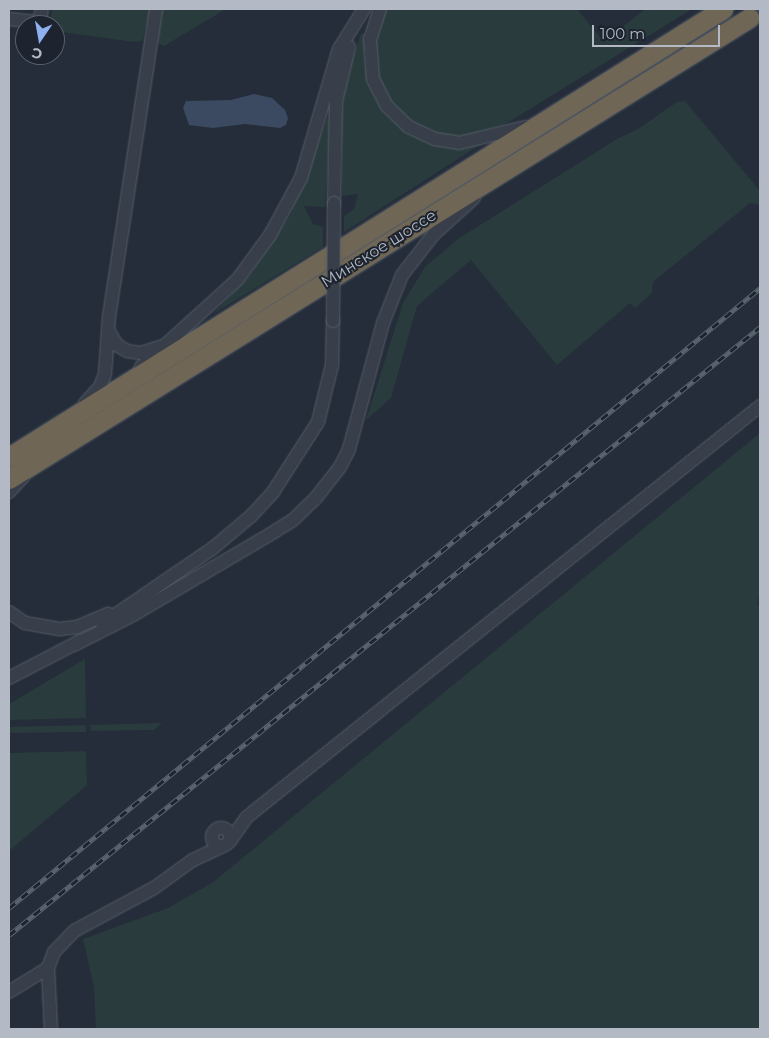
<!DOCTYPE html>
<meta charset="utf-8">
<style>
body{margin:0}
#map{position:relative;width:769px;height:1038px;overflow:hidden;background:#242d39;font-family:Montserrat,sans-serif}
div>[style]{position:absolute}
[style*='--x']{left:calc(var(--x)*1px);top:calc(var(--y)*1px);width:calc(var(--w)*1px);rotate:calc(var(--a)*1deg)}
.green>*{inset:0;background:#293b3c}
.water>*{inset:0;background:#3b4a61}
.highway-tunnel>*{height:19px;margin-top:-9.5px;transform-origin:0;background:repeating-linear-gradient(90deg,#39424e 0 19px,transparent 0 28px)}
.roads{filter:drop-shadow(0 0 1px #565d68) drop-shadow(0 0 1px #565d68)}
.minor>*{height:12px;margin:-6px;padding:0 6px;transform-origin:6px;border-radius:6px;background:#383f4a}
.minor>.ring{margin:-6px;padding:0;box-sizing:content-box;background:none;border:12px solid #383f4a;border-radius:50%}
.highway>*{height:19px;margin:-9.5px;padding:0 9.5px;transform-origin:9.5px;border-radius:9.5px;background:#6f6655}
.rail>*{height:4.5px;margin-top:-2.25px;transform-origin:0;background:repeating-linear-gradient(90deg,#1d242f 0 8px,#5a6370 0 16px);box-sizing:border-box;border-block:1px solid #5a6370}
.bridges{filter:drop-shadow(0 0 1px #565d68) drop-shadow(0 0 1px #565d68)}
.minor-bridge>*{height:12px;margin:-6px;padding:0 6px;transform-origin:6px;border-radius:6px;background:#383f4a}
span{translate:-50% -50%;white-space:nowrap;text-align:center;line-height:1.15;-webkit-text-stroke:4px #1d242f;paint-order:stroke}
.street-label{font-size:16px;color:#b3bac5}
.frame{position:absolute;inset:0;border:10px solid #b3bac5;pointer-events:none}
.north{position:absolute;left:15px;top:15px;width:50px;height:50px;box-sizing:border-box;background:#1d242f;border:1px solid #59606b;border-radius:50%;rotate:192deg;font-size:14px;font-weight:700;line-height:20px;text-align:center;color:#b3bac5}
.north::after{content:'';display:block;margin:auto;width:18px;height:22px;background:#8fb1ef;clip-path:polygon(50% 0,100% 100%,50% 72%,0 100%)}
.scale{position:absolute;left:592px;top:25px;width:128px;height:22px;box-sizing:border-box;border:2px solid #b3bac5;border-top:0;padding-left:6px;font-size:15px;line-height:18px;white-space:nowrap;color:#b3bac5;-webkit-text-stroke:4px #1d242f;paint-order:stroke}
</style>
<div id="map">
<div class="green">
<div style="clip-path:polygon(52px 9px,150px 9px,142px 41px,134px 42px,55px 31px,55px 25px,50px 25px,50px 21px)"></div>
<div style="clip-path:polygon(163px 9px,226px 9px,164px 46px,157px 43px)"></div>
<div style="clip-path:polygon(384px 9px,577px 9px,604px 42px,645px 9px,692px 9px,507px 123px,462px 138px,441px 136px,407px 120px,393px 106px,376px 72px,375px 35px)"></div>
<div style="clip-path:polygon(361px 33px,366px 34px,364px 59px,370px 82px,411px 133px,483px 143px,344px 232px,344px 216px,354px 209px,358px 194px,342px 196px,342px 112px,345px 83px)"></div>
<div style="clip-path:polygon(685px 101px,760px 191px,760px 205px,750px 203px,653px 282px,652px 293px,635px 308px,630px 303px,557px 365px,471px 260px,417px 306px,391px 398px,366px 420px,403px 303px,425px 267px,458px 239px,617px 139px,638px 129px,677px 102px)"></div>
<div style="clip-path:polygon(331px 108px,325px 207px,304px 206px,313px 224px,323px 227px,323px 247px,213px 314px,250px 275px,290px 215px)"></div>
<div style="clip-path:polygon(760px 433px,760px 590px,757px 605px,760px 606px,760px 1029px,96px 1029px,94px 987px,83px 939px,168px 908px,212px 883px)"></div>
<div style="clip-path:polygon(85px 659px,86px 718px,9px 720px,9px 704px)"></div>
<div style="clip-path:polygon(162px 723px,154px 730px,91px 731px,90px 725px)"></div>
<div style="clip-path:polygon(86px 725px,86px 732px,9px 733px,9px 727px)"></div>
<div style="clip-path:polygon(86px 751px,87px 785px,9px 851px,9px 753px)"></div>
</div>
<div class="water">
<div style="clip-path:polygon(254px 94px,272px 98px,285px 110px,288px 118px,286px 125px,280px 128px,245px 124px,213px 128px,189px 125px,183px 108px,186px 101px,231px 100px)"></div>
</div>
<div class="highway-tunnel">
<div style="--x:749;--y:18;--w:13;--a:-32"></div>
</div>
<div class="roads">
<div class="minor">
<div style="--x:380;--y:9;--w:32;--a:108"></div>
<div style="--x:370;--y:39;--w:40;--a:85.7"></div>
<div style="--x:373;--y:79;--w:30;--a:63"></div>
<div style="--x:387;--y:106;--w:30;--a:44"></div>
<div style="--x:409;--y:127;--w:29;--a:25"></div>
<div style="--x:435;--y:139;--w:24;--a:9"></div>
<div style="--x:459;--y:143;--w:68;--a:-13.6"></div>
<div style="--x:9;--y:19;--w:30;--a:6"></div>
<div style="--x:39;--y:22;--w:13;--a:-77"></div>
<div style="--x:334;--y:203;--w:102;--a:-88.9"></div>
<div style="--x:336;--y:101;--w:56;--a:-76.5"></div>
<div style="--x:108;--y:330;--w:17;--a:59"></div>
<div style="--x:117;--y:345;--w:12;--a:31"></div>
<div style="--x:127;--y:351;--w:14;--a:8"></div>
<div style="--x:141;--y:353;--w:19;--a:-18"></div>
<div style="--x:141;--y:367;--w:130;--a:-42.2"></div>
<div style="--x:237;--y:280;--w:56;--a:-53.7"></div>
<div style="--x:270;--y:235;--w:65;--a:-61.5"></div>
<div style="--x:301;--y:178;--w:134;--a:-73.6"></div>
<div style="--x:339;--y:49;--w:47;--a:-58"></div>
<div style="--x:85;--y:403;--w:22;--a:-47"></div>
<div style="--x:100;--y:387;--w:14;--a:-69"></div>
<div style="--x:105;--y:374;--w:57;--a:-86"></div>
<div style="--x:109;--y:317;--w:312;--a:-81.3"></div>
<div style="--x:9;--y:492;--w:22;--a:-47"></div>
<div style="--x:9;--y:612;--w:19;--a:35"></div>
<div style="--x:25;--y:623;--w:36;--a:10"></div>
<div style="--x:60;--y:629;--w:17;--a:-7"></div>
<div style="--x:77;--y:627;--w:34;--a:-23"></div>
<div style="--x:102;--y:624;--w:135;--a:-34.4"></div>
<div style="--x:213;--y:548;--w:50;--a:-40.1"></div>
<div style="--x:251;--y:516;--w:33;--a:-47"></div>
<div style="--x:273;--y:492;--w:83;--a:-57.3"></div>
<div style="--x:318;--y:422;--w:59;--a:-76.2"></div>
<div style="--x:332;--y:365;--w:44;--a:-88.7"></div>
<div style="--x:74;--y:645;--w:66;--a:-27"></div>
<div style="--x:133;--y:615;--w:158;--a:-30.5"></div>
<div style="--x:269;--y:535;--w:28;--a:-32"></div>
<div style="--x:293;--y:520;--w:30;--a:-44"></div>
<div style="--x:315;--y:499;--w:41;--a:-52"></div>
<div style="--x:340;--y:467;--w:20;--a:-63"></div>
<div style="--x:349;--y:449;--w:131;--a:-74.9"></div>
<div style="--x:383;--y:323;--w:52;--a:-68.4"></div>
<div style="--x:402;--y:275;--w:51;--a:-52.2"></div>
<div style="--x:433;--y:235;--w:55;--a:-42.1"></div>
<div style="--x:9;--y:678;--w:80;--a:-27.5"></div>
<div class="ring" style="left:212px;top:828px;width:6px;height:6px"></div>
<div style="--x:230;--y:841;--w:29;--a:-55"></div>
<div style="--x:247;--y:817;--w:657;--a:-38.7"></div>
<div style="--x:48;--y:968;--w:61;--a:87.2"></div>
<div style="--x:9;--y:992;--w:46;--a:-31.6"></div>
<div style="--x:48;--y:968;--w:17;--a:-69"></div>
<div style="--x:54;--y:952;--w:29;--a:-46"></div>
<div style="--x:74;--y:931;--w:91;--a:-28.3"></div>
<div style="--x:154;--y:888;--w:48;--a:-35.7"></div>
<div style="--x:193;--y:860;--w:33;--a:-25"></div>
</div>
<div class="highway">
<div style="--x:9;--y:457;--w:843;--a:-32.11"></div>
<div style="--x:9;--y:479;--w:872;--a:-31.92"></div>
</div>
</div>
<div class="rail">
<div style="--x:9;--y:908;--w:974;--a:-39.54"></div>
<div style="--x:9;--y:935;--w:966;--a:-38.99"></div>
</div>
<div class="bridges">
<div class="minor-bridge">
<div style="--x:333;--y:321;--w:118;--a:-89.5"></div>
</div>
</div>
<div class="street-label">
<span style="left:379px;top:249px;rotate:-32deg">Минское шоссе</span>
</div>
<div class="frame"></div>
<div class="north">С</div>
<div class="scale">100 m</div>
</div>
